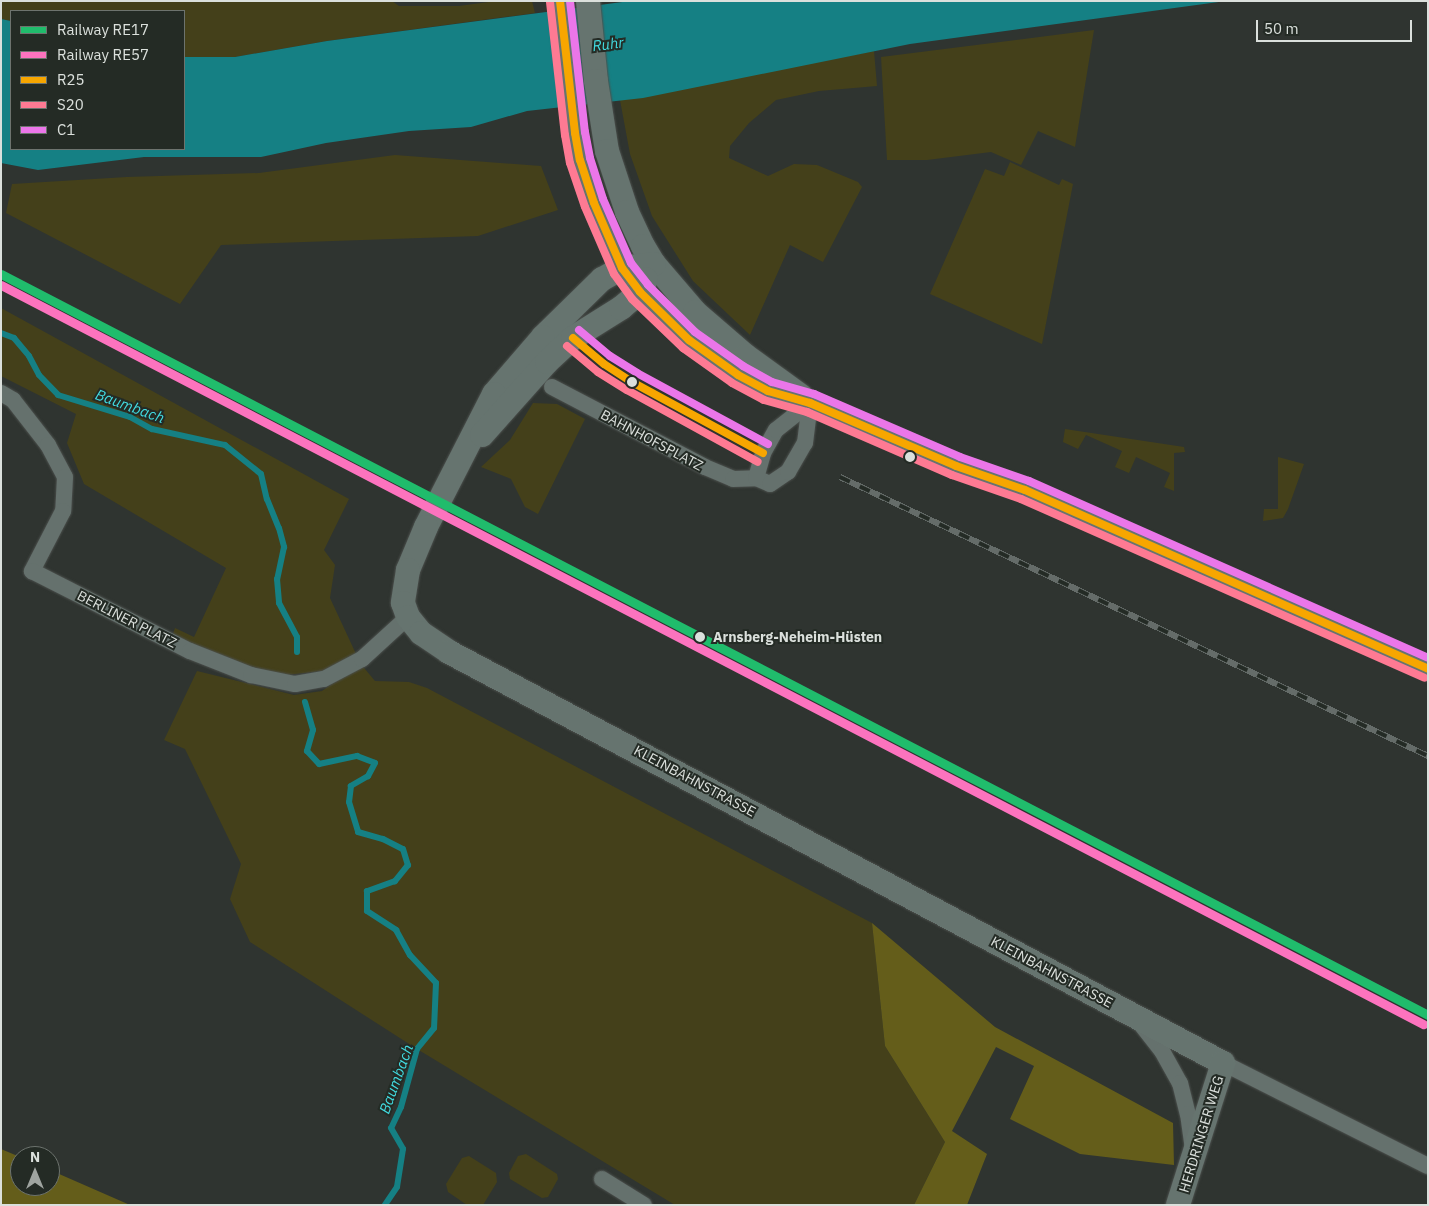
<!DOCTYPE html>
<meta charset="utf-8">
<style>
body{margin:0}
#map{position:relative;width:1429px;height:1206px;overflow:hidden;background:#2f3430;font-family:"IBM Plex Sans",sans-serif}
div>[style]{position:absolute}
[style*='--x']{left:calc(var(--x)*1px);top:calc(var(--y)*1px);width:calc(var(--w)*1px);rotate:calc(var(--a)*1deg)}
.green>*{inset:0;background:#44401a}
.forest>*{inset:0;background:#645d1a}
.water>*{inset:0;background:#158084}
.stream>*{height:6px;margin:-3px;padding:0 3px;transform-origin:3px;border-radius:3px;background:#158084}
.roads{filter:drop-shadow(0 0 1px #4b4f4c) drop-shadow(0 0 1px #4b4f4c)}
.street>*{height:16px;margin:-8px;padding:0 8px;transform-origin:8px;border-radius:8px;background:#65716d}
.secondary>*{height:24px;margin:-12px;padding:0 12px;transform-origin:12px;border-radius:12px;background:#66746f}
.rail>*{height:5.5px;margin-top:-2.75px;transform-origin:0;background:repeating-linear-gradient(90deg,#242b25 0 11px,#656c69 0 22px);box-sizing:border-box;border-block:1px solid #656c69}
.bus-1>*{height:8px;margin:-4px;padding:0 4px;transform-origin:4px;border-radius:4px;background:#f7a600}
.bus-2>*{height:8px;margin:-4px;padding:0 4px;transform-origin:4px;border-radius:4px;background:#fe7a93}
.bus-3>*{height:8px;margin:-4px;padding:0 4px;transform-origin:4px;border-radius:4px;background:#eb76e9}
.rail-1>*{height:9px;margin:-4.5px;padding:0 4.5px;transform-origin:4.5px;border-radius:4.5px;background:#20bc6c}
.rail-2>*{height:9px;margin:-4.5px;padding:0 4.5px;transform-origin:4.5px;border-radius:4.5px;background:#fc73be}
.dots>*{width:14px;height:14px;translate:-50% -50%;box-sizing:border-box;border:2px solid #242b25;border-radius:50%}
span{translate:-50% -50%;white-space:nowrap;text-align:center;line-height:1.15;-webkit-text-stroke:4px #242b25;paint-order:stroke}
.street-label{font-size:14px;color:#dbe0dc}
.stop-label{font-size:14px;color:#dbe0dc;font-weight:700}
.left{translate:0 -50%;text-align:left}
.water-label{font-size:15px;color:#42dadf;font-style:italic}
.frame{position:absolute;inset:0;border:2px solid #dbe0dc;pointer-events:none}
.legend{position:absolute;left:10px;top:10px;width:175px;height:140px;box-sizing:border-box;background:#242b25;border:1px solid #6d736e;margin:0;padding:6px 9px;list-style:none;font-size:15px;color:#dbe0dc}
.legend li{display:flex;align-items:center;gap:10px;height:25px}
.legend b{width:25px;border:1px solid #6d736e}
.north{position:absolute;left:10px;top:1146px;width:50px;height:50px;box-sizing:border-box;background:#242b25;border:1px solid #6d736e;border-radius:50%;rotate:0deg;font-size:14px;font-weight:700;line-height:20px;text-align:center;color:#dbe0dc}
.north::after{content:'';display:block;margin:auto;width:18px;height:22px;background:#9fa4a0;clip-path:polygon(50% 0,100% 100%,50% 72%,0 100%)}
.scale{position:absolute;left:1256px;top:20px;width:156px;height:22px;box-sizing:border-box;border:2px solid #dbe0dc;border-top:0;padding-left:6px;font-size:15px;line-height:18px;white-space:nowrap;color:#dbe0dc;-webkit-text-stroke:4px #242b25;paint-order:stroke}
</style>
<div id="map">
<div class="green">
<div style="clip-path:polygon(1px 1px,392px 1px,399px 6px,459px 6px,496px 1px,532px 1px,535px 13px,327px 41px,235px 57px,184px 57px,184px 11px,11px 11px,11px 21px,1px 19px)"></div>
<div style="clip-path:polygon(1094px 30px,1075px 147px,1038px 131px,1021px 165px,991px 152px,927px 160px,887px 160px,881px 57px)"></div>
<div style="clip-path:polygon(874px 51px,877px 86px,819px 91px,776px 100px,749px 123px,730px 146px,729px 158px,768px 176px,794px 164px,817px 165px,858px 182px,862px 187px,823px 262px,790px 245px,750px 335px,693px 281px,652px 216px,630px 154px,620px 100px)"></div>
<div style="clip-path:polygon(395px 155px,541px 166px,558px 210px,478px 236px,221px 245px,180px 304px,6px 213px,12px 184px,127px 177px,259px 173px)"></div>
<div style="clip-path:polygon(1010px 162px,1059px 185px,1062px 179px,1073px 184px,1042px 344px,930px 294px,985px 169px,1004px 176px)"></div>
<div style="clip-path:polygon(1px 308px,349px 499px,324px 550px,335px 565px,330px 598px,357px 656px,322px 671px,286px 675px,254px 670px,171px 639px,175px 628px,194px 637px,226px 568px,84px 484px,67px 443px,76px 414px,1px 376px)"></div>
<div style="clip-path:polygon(533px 403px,557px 404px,585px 419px,538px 514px,525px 507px,511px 479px,481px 467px,510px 440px)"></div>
<div style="clip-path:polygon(1065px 429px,1184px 447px,1185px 452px,1174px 453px,1174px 491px,1164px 487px,1170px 473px,1136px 457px,1129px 473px,1115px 467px,1122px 451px,1086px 435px,1078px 449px,1063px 442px)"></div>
<div style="clip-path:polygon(1278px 457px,1304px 464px,1288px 509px,1283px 518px,1263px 521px,1264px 509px,1278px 509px)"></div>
<div style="clip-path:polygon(360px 663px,375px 681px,409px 682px,427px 688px,872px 923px,885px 1046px,945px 1142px,914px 1205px,675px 1205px,417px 1049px,250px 942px,230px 899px,241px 864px,185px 749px,164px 740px,197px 671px,294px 695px,322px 691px)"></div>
<div style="clip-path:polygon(526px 1154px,557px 1174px,558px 1179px,548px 1197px,542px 1198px,510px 1179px,509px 1173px,518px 1156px)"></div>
<div style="clip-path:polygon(469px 1156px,496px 1173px,497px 1182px,483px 1205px,467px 1205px,448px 1192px,446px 1184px,462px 1158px)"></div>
</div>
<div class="forest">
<div style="clip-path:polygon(872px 923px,995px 1027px,1173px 1123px,1174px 1165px,1080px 1154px,1010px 1119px,1034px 1066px,996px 1047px,952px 1131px,987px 1154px,967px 1205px,914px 1205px,945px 1142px,885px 1046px)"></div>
<div style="clip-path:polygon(1px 1149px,20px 1157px,20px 1186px,50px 1186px,50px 1170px,130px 1205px,1px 1205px)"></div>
</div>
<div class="water">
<div style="clip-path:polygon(630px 1px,1226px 1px,910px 44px,643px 98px,527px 111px,471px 127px,409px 131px,326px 143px,261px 157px,144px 157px,38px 170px,1px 163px,1px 19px,11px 21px,11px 149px,184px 149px,184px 57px,235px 57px,327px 41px)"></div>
</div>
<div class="stream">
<div style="--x:1;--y:333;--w:14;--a:21"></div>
<div style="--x:14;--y:338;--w:23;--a:50"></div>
<div style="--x:29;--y:356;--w:21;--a:62"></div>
<div style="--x:39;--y:375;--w:28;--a:46"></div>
<div style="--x:58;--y:395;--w:75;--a:17"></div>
<div style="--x:130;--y:417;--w:25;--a:29"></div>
<div style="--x:152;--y:429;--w:75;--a:12.4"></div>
<div style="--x:225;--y:445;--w:46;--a:38.9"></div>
<div style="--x:261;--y:474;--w:26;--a:77"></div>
<div style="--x:267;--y:499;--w:31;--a:68"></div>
<div style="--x:279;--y:528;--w:20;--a:75"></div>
<div style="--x:284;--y:547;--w:33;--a:102"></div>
<div style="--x:277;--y:579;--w:24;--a:85"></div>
<div style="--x:279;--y:603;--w:38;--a:62"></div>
<div style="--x:297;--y:637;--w:15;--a:90"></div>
<div style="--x:305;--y:702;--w:29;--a:74"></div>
<div style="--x:313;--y:730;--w:22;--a:106"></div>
<div style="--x:307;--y:751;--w:18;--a:47"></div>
<div style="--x:319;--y:764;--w:39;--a:-12"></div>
<div style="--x:357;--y:756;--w:19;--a:21"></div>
<div style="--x:375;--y:763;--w:15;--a:118"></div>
<div style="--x:368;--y:776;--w:20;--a:150"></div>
<div style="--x:351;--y:786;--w:16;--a:97"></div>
<div style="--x:349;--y:802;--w:31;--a:73"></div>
<div style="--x:358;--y:832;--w:26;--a:16"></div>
<div style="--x:383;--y:839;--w:22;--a:27"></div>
<div style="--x:403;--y:849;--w:17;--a:73"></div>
<div style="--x:408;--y:865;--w:21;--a:129"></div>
<div style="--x:395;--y:881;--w:30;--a:160"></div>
<div style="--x:367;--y:891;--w:20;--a:90"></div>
<div style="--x:367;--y:911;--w:35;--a:33"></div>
<div style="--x:396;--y:930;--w:29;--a:61"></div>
<div style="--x:410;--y:955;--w:38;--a:47"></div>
<div style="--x:436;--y:983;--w:45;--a:92.5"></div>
<div style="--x:434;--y:1028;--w:27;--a:129"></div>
<div style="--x:417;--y:1049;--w:60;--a:105.4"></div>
<div style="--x:401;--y:1107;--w:23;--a:115"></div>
<div style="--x:391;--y:1128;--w:24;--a:60"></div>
<div style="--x:403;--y:1149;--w:38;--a:99"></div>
<div style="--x:397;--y:1187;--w:22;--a:124"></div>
</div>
<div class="roads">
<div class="street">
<div style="--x:552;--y:387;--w:173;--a:27.6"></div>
<div style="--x:705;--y:467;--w:30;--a:23"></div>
<div style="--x:733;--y:479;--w:23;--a:-2"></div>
<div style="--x:756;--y:478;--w:15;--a:23"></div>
<div style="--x:770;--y:484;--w:22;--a:-34"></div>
<div style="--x:788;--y:472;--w:34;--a:-60"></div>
<div style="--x:805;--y:443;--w:40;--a:-82.9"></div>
<div style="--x:1;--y:393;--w:14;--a:30"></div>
<div style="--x:13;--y:400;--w:57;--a:52.1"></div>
<div style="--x:48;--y:445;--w:36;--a:62"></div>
<div style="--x:65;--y:477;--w:34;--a:93"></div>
<div style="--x:63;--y:511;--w:68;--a:117.3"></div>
<div style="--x:32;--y:571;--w:177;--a:26.9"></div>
<div style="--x:190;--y:651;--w:66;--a:21.5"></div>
<div style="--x:251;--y:675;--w:45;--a:11.6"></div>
<div style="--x:295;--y:684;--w:29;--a:-10"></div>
<div style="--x:324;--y:679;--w:43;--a:-27.8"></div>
<div style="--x:362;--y:659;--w:62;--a:-42.4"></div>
<div style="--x:756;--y:478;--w:26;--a:-74"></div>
<div style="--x:763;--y:453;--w:26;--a:-61"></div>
<div style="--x:776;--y:430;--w:43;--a:-38.5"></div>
<div style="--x:1140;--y:1023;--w:36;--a:52"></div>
<div style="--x:1162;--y:1051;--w:37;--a:61"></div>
<div style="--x:1180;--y:1083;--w:32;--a:76"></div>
<div style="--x:1188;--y:1114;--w:36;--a:82"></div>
<div style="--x:1223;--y:1063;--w:229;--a:26.7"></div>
<div style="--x:602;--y:1179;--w:49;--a:31.8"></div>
</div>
<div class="secondary">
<div style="--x:560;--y:1;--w:133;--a:83.5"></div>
<div style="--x:575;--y:133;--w:27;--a:80"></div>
<div style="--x:580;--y:160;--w:45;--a:72"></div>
<div style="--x:594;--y:203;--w:71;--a:66.7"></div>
<div style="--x:622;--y:268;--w:30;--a:53"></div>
<div style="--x:640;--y:292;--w:69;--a:44.4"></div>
<div style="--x:689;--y:340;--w:60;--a:35.5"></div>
<div style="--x:738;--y:375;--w:34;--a:28"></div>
<div style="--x:768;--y:391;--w:44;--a:15.9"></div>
<div style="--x:810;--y:403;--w:159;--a:23.3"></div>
<div style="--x:956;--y:466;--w:73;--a:19.2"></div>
<div style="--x:1025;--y:490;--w:441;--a:23.9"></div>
<div style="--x:588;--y:1;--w:80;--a:84.3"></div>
<div style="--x:596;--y:81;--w:71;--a:81.1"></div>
<div style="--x:607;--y:151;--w:64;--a:71.8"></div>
<div style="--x:627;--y:212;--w:38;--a:65"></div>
<div style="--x:643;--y:246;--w:21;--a:59"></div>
<div style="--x:654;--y:264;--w:63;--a:49.5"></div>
<div style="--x:695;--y:312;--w:67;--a:40.8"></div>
<div style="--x:746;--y:356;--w:68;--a:36"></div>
<div style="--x:654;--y:264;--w:32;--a:173"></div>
<div style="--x:622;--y:268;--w:23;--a:151"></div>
<div style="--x:602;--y:279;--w:83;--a:135.5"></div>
<div style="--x:543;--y:337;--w:75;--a:130.7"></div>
<div style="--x:494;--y:394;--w:149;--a:117.1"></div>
<div style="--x:426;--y:527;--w:47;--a:112.7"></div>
<div style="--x:408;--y:570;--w:33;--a:99"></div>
<div style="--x:403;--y:603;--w:15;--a:70"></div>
<div style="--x:408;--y:617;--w:21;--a:51"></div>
<div style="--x:421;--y:633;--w:34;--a:34"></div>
<div style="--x:449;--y:652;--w:876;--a:27.97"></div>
<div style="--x:1223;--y:1063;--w:149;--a:107.6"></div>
<div style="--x:482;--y:435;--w:98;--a:-48.3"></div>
<div style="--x:547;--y:362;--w:35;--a:-43"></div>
<div style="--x:573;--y:338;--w:57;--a:-32"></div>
<div style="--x:621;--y:308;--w:25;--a:-40"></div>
<div style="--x:640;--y:292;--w:14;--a:-65"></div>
</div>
</div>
<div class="rail">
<div style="--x:840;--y:477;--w:651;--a:25.38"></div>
</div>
<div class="bus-1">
<div style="--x:560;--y:1;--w:133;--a:83.5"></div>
<div style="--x:575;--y:133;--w:27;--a:80"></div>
<div style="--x:580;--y:160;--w:45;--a:72"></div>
<div style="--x:594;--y:203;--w:71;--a:66.7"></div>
<div style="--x:622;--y:268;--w:30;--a:53"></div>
<div style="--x:640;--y:292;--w:69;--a:44.4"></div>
<div style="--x:689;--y:340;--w:60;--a:35.5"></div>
<div style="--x:738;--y:375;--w:34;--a:28"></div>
<div style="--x:768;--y:391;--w:44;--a:15.9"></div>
<div style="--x:810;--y:403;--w:159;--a:23.3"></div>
<div style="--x:956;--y:466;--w:73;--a:19.2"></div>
<div style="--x:1025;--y:490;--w:441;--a:23.9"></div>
<div style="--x:573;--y:338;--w:40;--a:40"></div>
<div style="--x:604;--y:364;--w:33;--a:33"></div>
<div style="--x:632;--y:382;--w:149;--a:28.5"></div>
</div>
<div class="bus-2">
<div style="--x:550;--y:2;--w:134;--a:83.6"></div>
<div style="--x:565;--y:135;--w:28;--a:80"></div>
<div style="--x:570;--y:163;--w:46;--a:71.2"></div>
<div style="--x:585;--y:207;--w:73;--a:66.6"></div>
<div style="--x:614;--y:274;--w:31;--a:54"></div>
<div style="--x:632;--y:299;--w:71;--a:43.9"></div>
<div style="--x:683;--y:348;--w:60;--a:35.5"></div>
<div style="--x:732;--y:383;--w:36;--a:28"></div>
<div style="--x:764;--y:400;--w:45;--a:15.6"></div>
<div style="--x:807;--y:412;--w:158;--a:23.5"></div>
<div style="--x:952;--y:475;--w:73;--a:19.2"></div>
<div style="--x:1021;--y:499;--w:441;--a:23.9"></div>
<div style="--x:567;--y:346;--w:40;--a:40"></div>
<div style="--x:598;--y:372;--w:34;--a:32"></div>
<div style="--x:627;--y:390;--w:149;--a:28.8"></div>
</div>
<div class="bus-3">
<div style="--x:570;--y:1;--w:132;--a:83.5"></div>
<div style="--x:585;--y:132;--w:26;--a:79"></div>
<div style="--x:590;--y:158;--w:43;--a:72.4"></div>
<div style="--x:603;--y:199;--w:70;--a:66.4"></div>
<div style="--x:631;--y:263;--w:28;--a:52"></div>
<div style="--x:648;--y:285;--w:66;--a:45"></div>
<div style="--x:695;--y:332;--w:59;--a:35.3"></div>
<div style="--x:743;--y:366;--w:33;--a:29"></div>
<div style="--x:772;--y:382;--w:44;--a:15.9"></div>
<div style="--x:814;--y:394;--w:159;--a:23.3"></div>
<div style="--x:960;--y:457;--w:73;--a:19.2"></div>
<div style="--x:1029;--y:481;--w:436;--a:23.9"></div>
<div style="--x:579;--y:330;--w:40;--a:40"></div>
<div style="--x:610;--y:356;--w:32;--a:32"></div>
<div style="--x:637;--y:373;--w:149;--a:28.5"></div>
</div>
<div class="rail-1">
<div style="--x:1;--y:274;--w:1608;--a:27.44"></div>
</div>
<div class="rail-2">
<div style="--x:1;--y:285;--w:1603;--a:27.46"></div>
</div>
<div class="dots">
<div style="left:632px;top:382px;background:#dbe0dc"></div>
<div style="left:910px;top:457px;background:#dbe0dc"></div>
<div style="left:700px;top:637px;background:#dbe0dc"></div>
</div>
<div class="street-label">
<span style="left:652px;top:440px;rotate:28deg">BAHNHOFSPLATZ</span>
<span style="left:127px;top:619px;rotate:27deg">BERLINER PLATZ</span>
<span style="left:695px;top:781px;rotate:28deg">KLEINBAHNSTRASSE</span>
<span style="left:1052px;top:972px;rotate:28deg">KLEINBAHNSTRASSE</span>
<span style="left:1201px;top:1134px;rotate:-73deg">HERDRINGER WEG</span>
</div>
<div class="stop-label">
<span class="left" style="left:713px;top:637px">Arnsberg-Neheim-Hüsten</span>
</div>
<div class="water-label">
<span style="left:608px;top:44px;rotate:-7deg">Ruhr</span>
<span style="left:130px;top:406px;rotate:20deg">Baumbach</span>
<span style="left:396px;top:1079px;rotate:-70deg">Baumbach</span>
</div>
<div class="frame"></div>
<ul class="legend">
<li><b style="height:6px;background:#20bc6c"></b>Railway RE17</li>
<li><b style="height:6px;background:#fc73be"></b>Railway RE57</li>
<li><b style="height:6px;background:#f7a600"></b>R25</li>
<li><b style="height:6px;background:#fe7a93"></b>S20</li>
<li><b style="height:6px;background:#eb76e9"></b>C1</li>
</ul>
<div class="north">N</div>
<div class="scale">50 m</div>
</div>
